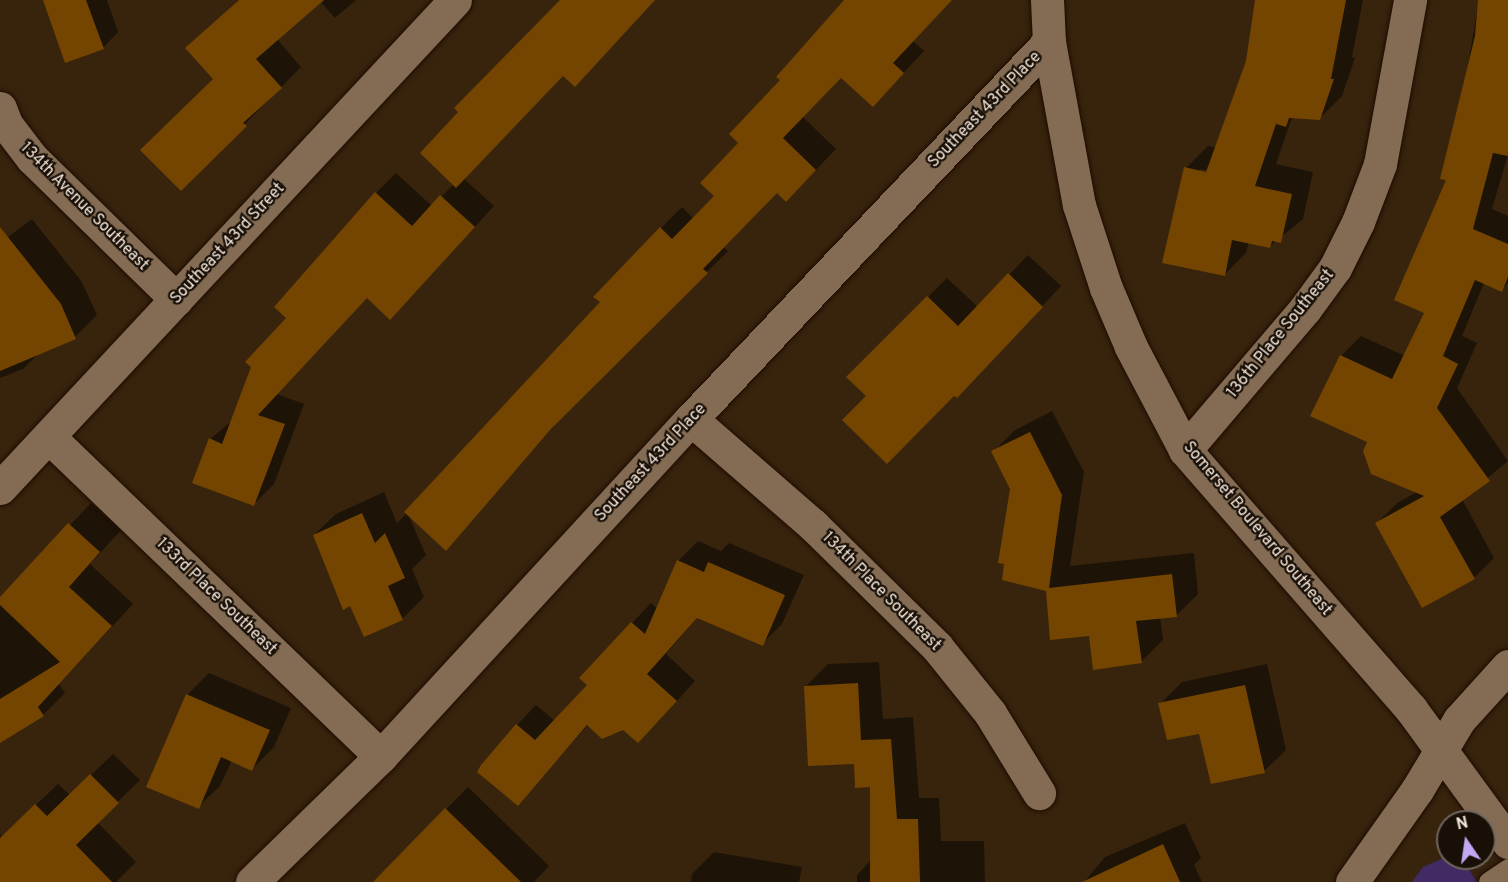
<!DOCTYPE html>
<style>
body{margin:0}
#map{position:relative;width:1508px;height:882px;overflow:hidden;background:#38240d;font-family:Overpass,sans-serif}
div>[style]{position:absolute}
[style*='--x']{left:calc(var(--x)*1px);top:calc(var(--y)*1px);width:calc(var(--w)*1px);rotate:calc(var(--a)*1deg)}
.green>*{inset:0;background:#422a64}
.shadow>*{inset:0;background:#0007}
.building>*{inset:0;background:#744500}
.roads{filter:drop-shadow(0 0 2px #1f0c00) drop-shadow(0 0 2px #1f0c00)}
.service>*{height:21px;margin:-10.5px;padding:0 10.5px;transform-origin:10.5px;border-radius:10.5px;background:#836c53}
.minor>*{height:33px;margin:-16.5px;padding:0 16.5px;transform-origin:16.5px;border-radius:16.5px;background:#836c53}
.tertiary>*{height:33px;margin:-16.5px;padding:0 16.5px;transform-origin:16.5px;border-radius:16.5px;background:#836c53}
span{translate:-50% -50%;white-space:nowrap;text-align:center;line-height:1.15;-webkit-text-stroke:4.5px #180f06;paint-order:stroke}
.street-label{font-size:16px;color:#f5e7da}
.north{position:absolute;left:1436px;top:810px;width:60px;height:60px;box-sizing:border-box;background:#180f06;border:2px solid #70655b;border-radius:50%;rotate:347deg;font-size:16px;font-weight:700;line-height:24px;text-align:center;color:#f5e7da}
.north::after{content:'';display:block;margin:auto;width:21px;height:27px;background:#c2a7f2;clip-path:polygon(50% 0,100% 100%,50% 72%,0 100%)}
</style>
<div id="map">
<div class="green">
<div style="clip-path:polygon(1448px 856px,1462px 858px,1477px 882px,1412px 882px,1423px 867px)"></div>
</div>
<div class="shadow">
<div style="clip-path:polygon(50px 0,107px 0,118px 32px,103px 48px)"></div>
<div style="clip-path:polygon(239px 0,356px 0,335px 18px,320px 1px,277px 39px,301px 67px,181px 189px,215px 79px,187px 48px)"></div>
<div style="clip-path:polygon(562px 0,653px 0,563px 74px,463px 178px,494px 206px,410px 298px,367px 297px,277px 394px,304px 404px,274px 484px,254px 504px,210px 439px,233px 420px,288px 318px,376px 193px,396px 173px,432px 206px,454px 184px,460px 112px,457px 108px)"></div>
<div style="clip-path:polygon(847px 0,951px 0,913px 41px,924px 51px,893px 84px,842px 76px,802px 116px,836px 149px,807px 179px,777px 191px,723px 247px,728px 251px,571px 407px,446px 548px,408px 514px,426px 555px,412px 569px,424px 597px,402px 619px,351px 604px,314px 535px,336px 514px,384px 492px,397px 523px,407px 513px,602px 302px,661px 228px,682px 207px,694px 219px,716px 196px,741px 143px,782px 80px)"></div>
<div style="clip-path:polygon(evenodd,1257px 0,1363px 0,1352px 57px,1355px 58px,1342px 96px,1320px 118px,1294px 117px,1291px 120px,1276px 164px,1313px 172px,1303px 219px,1270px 246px,1249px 242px,1246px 253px,1224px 275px,1186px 168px,1208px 146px,1217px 148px,1247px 61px,1257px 0,1200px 169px,1214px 172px,1200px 172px,1200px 169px)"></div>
<div style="clip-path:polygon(1479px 0,1508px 0,1508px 155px,1492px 209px,1508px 216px,1508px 283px,1501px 290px,1484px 283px,1462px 336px,1477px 343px,1457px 388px,1508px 461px,1462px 499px,1494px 558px,1474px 578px,1377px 523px,1397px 503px,1417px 492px,1369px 441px,1341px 356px,1361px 336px,1405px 356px,1426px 312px)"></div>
<div style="clip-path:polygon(32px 219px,82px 282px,97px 315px,75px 337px,39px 353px,23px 369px,0 378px,0 243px)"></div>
<div style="clip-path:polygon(1028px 255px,1061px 286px,976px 377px,954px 394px,868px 396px,849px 377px,947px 278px,978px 307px)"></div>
<div style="clip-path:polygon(1052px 411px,1084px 472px,1070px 566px,1194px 553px,1198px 594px,1176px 616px,1160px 617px,1163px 640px,1141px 662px,1091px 634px,1048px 589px,1012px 489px,993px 452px,1015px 430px)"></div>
<div style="clip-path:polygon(91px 503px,121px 530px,90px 564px,133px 604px,59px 684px,65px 693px,43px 715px,0 742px,0 599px)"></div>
<div style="clip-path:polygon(698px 541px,721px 551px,729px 543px,804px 575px,782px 624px,762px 644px,698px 617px,666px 654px,695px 681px,658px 722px,623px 729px,589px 724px,518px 804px,517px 725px,536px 705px,555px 721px,589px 685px,632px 623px,651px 603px,658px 609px,678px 561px)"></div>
<div style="clip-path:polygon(879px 662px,883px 719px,913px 717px,919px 798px,939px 798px,941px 841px,984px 841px,985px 882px,857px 882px,857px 875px,871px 860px,872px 785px,806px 686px,828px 664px)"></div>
<div style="clip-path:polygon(1267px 664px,1286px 750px,1264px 771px,1160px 704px,1182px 682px)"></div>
<div style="clip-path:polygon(209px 673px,291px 708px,274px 747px,252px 769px,232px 760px,220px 786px,198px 807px,187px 695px)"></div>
<div style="clip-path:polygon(113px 754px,140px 780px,97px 822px,136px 862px,116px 882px,0 882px,0 834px,2px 837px,58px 784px,70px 795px)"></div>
<div style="clip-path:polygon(468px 787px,549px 866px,534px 882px,375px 882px)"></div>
<div style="clip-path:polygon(1185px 823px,1201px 858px,1194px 865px,1202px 882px,1084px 882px,1105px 857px)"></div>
<div style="clip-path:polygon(714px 852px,802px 867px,799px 882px,691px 882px,692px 874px)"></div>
</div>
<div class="building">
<div style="clip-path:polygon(43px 0,86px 0,104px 49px,65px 63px)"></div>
<div style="clip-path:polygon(239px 0,324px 0,256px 59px,282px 88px,243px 123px,247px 126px,181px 191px,140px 150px,213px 79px,185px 48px)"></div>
<div style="clip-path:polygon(560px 0,655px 0,575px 87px,563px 76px,456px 188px,420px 153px,458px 112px,454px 108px)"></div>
<div style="clip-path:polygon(844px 0,952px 0,893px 63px,904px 73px,873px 107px,841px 78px,783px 138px,816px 170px,786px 202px,777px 193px,703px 269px,708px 273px,551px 429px,446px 551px,404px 512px,600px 302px,593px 297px,660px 227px,672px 239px,714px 196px,700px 183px,738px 143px,729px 134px,780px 80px,776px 77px)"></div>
<div style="clip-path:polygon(1255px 0,1346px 0,1331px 79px,1334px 79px,1320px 120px,1289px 118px,1286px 127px,1276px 124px,1255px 186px,1292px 194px,1281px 243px,1272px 241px,1270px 248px,1232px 240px,1225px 276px,1162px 263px,1184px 167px,1206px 172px,1246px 61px)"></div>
<div style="clip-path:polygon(1478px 0,1508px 0,1508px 156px,1493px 153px,1473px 229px,1508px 244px,1508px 277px,1502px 292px,1475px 280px,1443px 356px,1458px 364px,1437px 408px,1490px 481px,1440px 517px,1475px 579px,1422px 608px,1375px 523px,1424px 496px,1371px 474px,1363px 451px,1367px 442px,1310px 416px,1340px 355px,1392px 379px,1424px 313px,1394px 300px,1446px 180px,1440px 179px,1475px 36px)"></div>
<div style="clip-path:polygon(375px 192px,412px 226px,440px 195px,475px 227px,390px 320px,367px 298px,258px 415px,285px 424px,254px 506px,192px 483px,209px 438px,222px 444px,251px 367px,245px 362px,286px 318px,274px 307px)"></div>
<div style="clip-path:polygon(0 227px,61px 304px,76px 339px,0 371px)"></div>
<div style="clip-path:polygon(1008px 273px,1043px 307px,957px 398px,954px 396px,887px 464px,842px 420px,866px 396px,846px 377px,927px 296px,958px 326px)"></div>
<div style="clip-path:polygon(1030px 432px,1062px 495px,1049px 588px,1172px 574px,1177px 617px,1136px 621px,1142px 663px,1093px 670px,1089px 636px,1050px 640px,1046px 591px,1002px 580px,1004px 564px,998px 563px,1010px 489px,991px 451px)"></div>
<div style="clip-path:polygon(362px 513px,375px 543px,385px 533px,405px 578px,388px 586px,403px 620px,364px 637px,350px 606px,343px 610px,313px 535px)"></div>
<div style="clip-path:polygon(68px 523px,100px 552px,69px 587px,112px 626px,38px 707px,44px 716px,0 743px,0 699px,60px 662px,0 605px,0 597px)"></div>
<div style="clip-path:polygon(677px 560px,704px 572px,708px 562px,785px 595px,763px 646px,697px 618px,647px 674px,677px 701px,638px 743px,623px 730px,602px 739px,587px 725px,518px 806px,477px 772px,481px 765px,516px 724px,535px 740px,587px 685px,579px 678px,631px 622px,645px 634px)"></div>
<div style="clip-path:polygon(858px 683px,861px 740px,891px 739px,897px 819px,918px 819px,920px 882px,870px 882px,870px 787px,855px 788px,854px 764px,808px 766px,804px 686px)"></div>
<div style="clip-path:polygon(1245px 685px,1265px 773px,1211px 784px,1199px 734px,1167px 740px,1158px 703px)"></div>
<div style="clip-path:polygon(186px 694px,270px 730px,252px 771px,221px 757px,199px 809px,146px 787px)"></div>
<div style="clip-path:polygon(90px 774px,119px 803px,76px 845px,112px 882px,0 882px,0 838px,35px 804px,47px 816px)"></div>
<div style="clip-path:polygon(445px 808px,521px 882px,373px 882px)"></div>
<div style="clip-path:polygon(1163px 844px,1180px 882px,1082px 882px)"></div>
</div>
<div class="roads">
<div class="service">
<div style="--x:1489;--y:882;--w:23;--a:-34"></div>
</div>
<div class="minor">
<div style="--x:0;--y:108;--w:17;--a:69"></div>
<div style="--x:6;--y:124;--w:43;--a:52.6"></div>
<div style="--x:32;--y:158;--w:202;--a:44.4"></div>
<div style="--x:691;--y:419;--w:162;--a:41"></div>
<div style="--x:813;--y:525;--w:174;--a:44.5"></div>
<div style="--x:937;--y:647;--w:85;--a:51.2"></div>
<div style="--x:990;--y:713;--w:94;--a:58.5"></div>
<div style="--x:50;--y:438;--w:459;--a:43.9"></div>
<div style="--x:1185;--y:450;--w:185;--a:-49.6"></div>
<div style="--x:1305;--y:309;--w:51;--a:-53.8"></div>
<div style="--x:1335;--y:268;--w:51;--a:-63.4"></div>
<div style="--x:1358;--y:222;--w:62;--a:-69.2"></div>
<div style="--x:1380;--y:164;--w:167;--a:-79.6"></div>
<div style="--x:0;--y:488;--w:667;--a:-47"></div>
<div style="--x:252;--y:882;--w:180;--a:-44.3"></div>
<div style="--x:381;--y:756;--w:458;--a:-47.4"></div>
<div style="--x:691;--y:419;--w:520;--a:-46.48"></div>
<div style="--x:1352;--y:882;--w:113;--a:-54.8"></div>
<div style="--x:1417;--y:790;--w:82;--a:-59"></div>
<div style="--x:1459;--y:720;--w:73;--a:-47.8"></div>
</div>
<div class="tertiary">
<div style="--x:1047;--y:0;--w:42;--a:87.3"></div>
<div style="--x:1049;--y:42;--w:166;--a:79.6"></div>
<div style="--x:1079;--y:205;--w:87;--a:72"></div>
<div style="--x:1106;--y:288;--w:64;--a:67"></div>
<div style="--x:1131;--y:347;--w:116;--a:62.3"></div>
<div style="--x:1185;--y:450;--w:344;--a:48.9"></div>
<div style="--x:1411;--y:709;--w:165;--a:53.9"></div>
</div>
</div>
<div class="street-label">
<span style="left:985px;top:110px;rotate:-46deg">Southeast 43rd Place</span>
<span style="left:84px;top:207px;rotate:45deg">134th Avenue Southeast</span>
<span style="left:228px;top:244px;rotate:-47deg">Southeast 43rd Street</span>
<span style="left:1281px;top:334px;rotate:-51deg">136th Place Southeast</span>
<span style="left:651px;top:463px;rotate:-47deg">Southeast 43rd Place</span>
<span style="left:1257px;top:529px;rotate:50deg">Somerset Boulevard Southeast</span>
<span style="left:881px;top:592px;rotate:45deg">134th Place Southeast</span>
<span style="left:216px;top:597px;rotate:44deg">133rd Place Southeast</span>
</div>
<div class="north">N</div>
</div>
